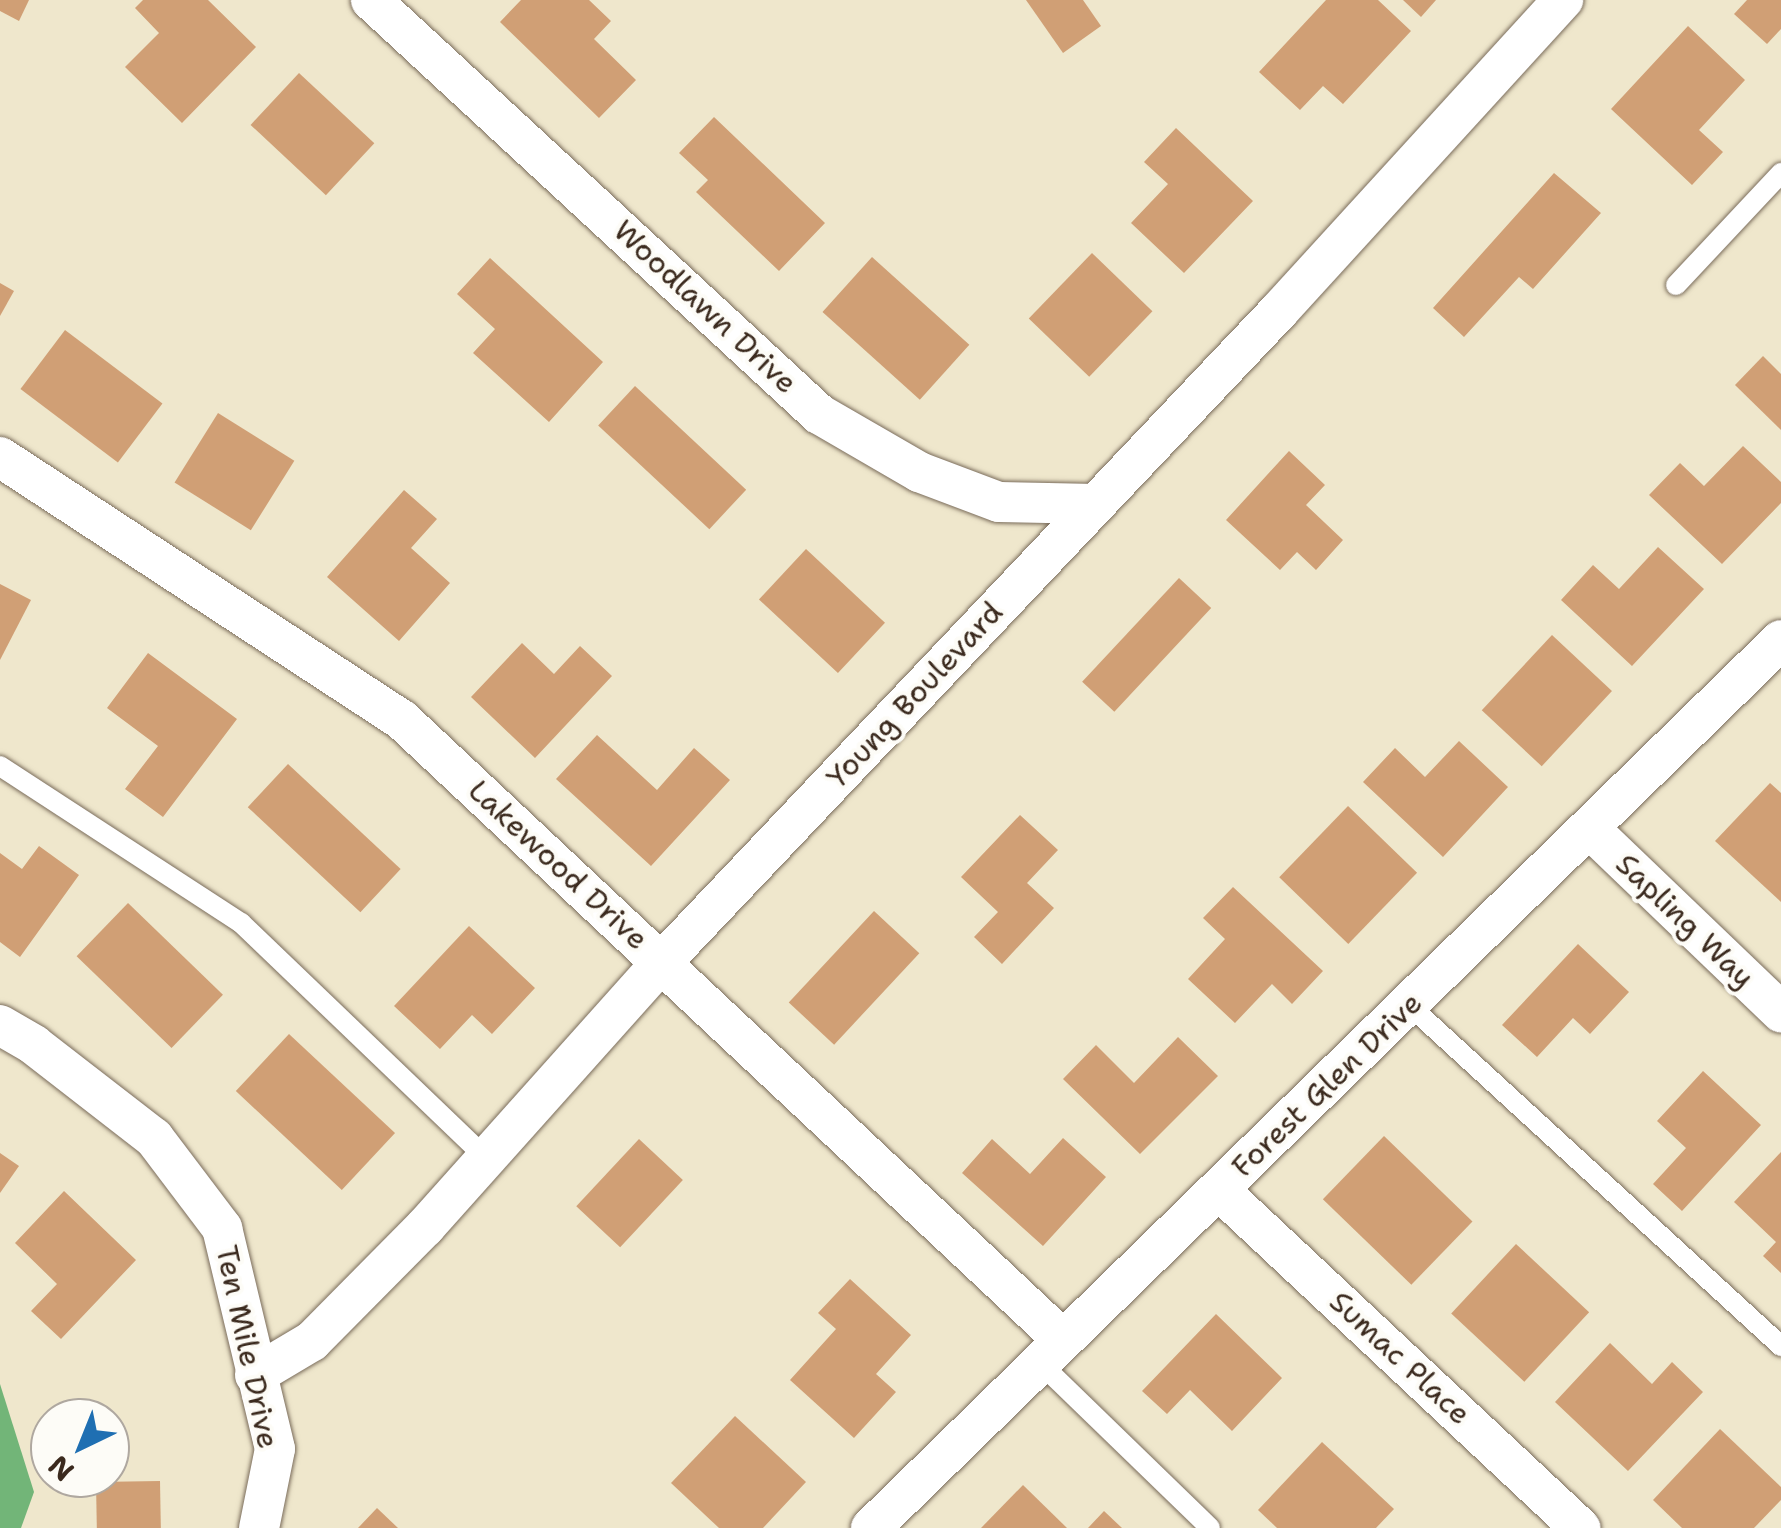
<!DOCTYPE html>
<style>
body{margin:0}
#map{position:relative;width:1781px;height:1528px;overflow:hidden;background:#efe7cc;font-family:"Shantell Sans",sans-serif}
div>[style]{position:absolute}
[style*='--x']{left:calc(var(--x)*1px);top:calc(var(--y)*1px);width:calc(var(--w)*1px);rotate:calc(var(--a)*1deg)}
.forest>*{inset:0;background:#72b578}
.building>*{inset:0;background:#d09f75;transform-origin:0 0}
.roads{filter:drop-shadow(0 0 2px #7a6c5b) drop-shadow(0 0 2px #7a6c5b)}
.lane>*{height:20px;margin:-10px;padding:0 10px;transform-origin:10px;border-radius:10px;background:#fff}
.street>*{height:40px;margin:-20px;padding:0 20px;transform-origin:20px;border-radius:20px;background:#fff}
span{translate:-50% -50%;white-space:nowrap;text-align:center;line-height:1.15;-webkit-text-stroke:8px #fdfcf7;paint-order:stroke}
.street-label{font-size:30px;color:#3b2a1e}
.north{position:absolute;left:30px;top:1398px;width:100px;height:100px;box-sizing:border-box;background:#fdfcf7;border:2px solid #afa8a0;border-radius:50%;rotate:223deg;font-size:28px;font-weight:700;line-height:40px;text-align:center;color:#3b2a1e}
.north::after{content:'';display:block;margin:auto;width:35px;height:45px;background:#1f6fb2;clip-path:polygon(50% 0,100% 100%,50% 72%,0 100%)}
</style>
<div id="map">
<div class="forest">
<div style="clip-path:polygon(0 1384px,34px 1492px,21px 1528px,0 1528px)"></div>
</div>
<div class="building">
<div style="clip-path:polygon(0 0,29px 0,19px 21px,0 11px)"></div>
<div style="clip-path:polygon(143px 0,208px 0,256px 47px,182px 123px,125px 67px,159px 33px,135px 8px)"></div>
<div style="clip-path:polygon(521px 0,589px 0,611px 21px,594px 39px,636px 80px,599px 118px,500px 22px)"></div>
<div style="clip-path:polygon(1026px 0,1083px 0,1101px 26px,1063px 53px)"></div>
<div style="clip-path:polygon(1326px 0,1378px 0,1411px 31px,1343px 104px,1323px 86px,1300px 110px,1259px 72px)"></div>
<div style="clip-path:polygon(1403px 0,1436px 0,1421px 17px)"></div>
<div style="clip-path:polygon(1747px 0,1781px 0,1781px 29px,1767px 44px,1734px 14px)"></div>
<div style="clip-path:polygon(1688px 26px,1745px 80px,1699px 130px,1723px 152px,1692px 185px,1611px 109px)"></div>
<div style="left:299px;top:73px;width:103px;height:71px;rotate:43deg"></div>
<div style="clip-path:polygon(714px 117px,825px 223px,779px 271px,696px 192px,708px 180px,679px 153px)"></div>
<div style="clip-path:polygon(1176px 128px,1253px 201px,1184px 273px,1131px 223px,1168px 184px,1144px 162px)"></div>
<div style="clip-path:polygon(1554px 173px,1601px 213px,1533px 289px,1519px 277px,1464px 337px,1433px 308px)"></div>
<div style="left:1092px;top:253px;width:84px;height:91px;rotate:44deg"></div>
<div style="left:872px;top:257px;width:131px;height:74px;rotate:42deg"></div>
<div style="clip-path:polygon(490px 258px,603px 362px,549px 422px,473px 353px,495px 329px,457px 294px)"></div>
<div style="clip-path:polygon(0 283px,14px 291px,0 316px)"></div>
<div style="left:65px;top:330px;width:122px;height:74px;rotate:37deg"></div>
<div style="clip-path:polygon(1763px 356px,1781px 374px,1781px 430px,1735px 385px)"></div>
<div style="left:635px;top:386px;width:152px;height:54px;rotate:43deg"></div>
<div style="left:218px;top:413px;width:90px;height:82px;rotate:32deg"></div>
<div style="clip-path:polygon(1743px 446px,1781px 482px,1781px 503px,1722px 564px,1649px 495px,1680px 463px,1704px 486px)"></div>
<div style="clip-path:polygon(1289px 451px,1325px 485px,1306px 505px,1343px 540px,1316px 570px,1297px 552px,1280px 570px,1226px 520px)"></div>
<div style="clip-path:polygon(404px 490px,437px 519px,411px 548px,450px 583px,399px 641px,327px 577px)"></div>
<div style="clip-path:polygon(1658px 547px,1704px 589px,1632px 666px,1561px 600px,1593px 565px,1619px 589px)"></div>
<div style="left:806px;top:549px;width:108px;height:69px;rotate:43deg"></div>
<div style="left:1179px;top:578px;width:44px;height:142px;rotate:43deg"></div>
<div style="clip-path:polygon(0 584px,31px 600px,0 660px)"></div>
<div style="left:1552px;top:635px;width:82px;height:103px;rotate:43deg"></div>
<div style="clip-path:polygon(522px 643px,554px 674px,580px 646px,612px 676px,535px 758px,471px 697px)"></div>
<div style="clip-path:polygon(148px 653px,237px 719px,163px 817px,125px 789px,158px 746px,107px 708px)"></div>
<div style="clip-path:polygon(597px 735px,657px 790px,694px 748px,730px 780px,651px 866px,556px 779px)"></div>
<div style="clip-path:polygon(1459px 741px,1508px 787px,1443px 857px,1363px 782px,1395px 748px,1425px 777px)"></div>
<div style="left:288px;top:764px;width:154px;height:59px;rotate:43deg"></div>
<div style="clip-path:polygon(1770px 783px,1781px 793px,1781px 902px,1715px 841px)"></div>
<div style="left:1348px;top:806px;width:96px;height:99px;rotate:44deg"></div>
<div style="clip-path:polygon(1020px 815px,1058px 850px,1027px 883px,1054px 908px,1002px 964px,974px 937px,998px 912px,961px 877px)"></div>
<div style="clip-path:polygon(39px 846px,79px 875px,20px 957px,0 942px,0 853px,22px 869px)"></div>
<div style="clip-path:polygon(1233px 887px,1323px 971px,1292px 1004px,1272px 984px,1235px 1023px,1188px 979px,1225px 939px,1203px 918px)"></div>
<div style="left:128px;top:903px;width:132px;height:74px;rotate:44deg"></div>
<div style="left:874px;top:911px;width:62px;height:125px;rotate:43deg"></div>
<div style="clip-path:polygon(469px 926px,535px 988px,492px 1034px,472px 1015px,440px 1049px,394px 1006px)"></div>
<div style="clip-path:polygon(1578px 944px,1629px 992px,1590px 1034px,1573px 1018px,1537px 1057px,1502px 1025px)"></div>
<div style="left:289px;top:1034px;width:145px;height:78px;rotate:43deg"></div>
<div style="clip-path:polygon(1178px 1037px,1218px 1076px,1140px 1154px,1063px 1079px,1096px 1045px,1134px 1083px)"></div>
<div style="clip-path:polygon(1703px 1071px,1761px 1125px,1682px 1211px,1653px 1184px,1686px 1148px,1657px 1121px)"></div>
<div style="left:1384px;top:1136px;width:123px;height:88px;rotate:44deg"></div>
<div style="clip-path:polygon(1063px 1138px,1106px 1177px,1043px 1246px,962px 1173px,992px 1139px,1030px 1174px)"></div>
<div style="left:639px;top:1139px;width:60px;height:92px;rotate:43deg"></div>
<div style="clip-path:polygon(1781px 1152px,1781px 1273px,1763px 1256px,1776px 1242px,1734px 1202px)"></div>
<div style="clip-path:polygon(0 1153px,19px 1166px,0 1193px)"></div>
<div style="clip-path:polygon(64px 1191px,136px 1260px,61px 1339px,31px 1311px,57px 1284px,15px 1243px)"></div>
<div style="left:1516px;top:1244px;width:100px;height:95px;rotate:43deg"></div>
<div style="clip-path:polygon(850px 1279px,911px 1335px,876px 1374px,896px 1392px,854px 1438px,790px 1380px,836px 1329px,818px 1313px)"></div>
<div style="clip-path:polygon(1216px 1314px,1282px 1378px,1232px 1431px,1190px 1390px,1167px 1414px,1142px 1391px)"></div>
<div style="clip-path:polygon(1610px 1343px,1652px 1384px,1672px 1362px,1703px 1392px,1628px 1471px,1555px 1402px)"></div>
<div style="clip-path:polygon(735px 1416px,806px 1482px,763px 1528px,719px 1528px,671px 1483px)"></div>
<div style="clip-path:polygon(1720px 1429px,1781px 1487px,1781px 1500px,1754px 1528px,1682px 1528px,1653px 1500px)"></div>
<div style="clip-path:polygon(1322px 1442px,1394px 1509px,1376px 1528px,1277px 1528px,1258px 1510px)"></div>
<div style="left:160px;top:1481px;width:47px;height:64px;rotate:89deg"></div>
<div style="clip-path:polygon(1023px 1485px,1067px 1528px,981px 1528px)"></div>
<div style="clip-path:polygon(377px 1508px,398px 1528px,358px 1528px)"></div>
<div style="clip-path:polygon(1104px 1511px,1122px 1528px,1088px 1528px)"></div>
</div>
<div class="roads">
<div class="lane">
<div style="--x:1676;--y:285;--w:154;--a:-46.8"></div>
<div style="--x:0;--y:766;--w:288;--a:33.1"></div>
<div style="--x:241;--y:923;--w:339;--a:43.8"></div>
<div style="--x:1409;--y:1005;--w:505;--a:42.51"></div>
<div style="--x:1039;--y:1362;--w:238;--a:44.1"></div>
</div>
<div class="street">
<div style="--x:371;--y:0;--w:610;--a:42.74"></div>
<div style="--x:819;--y:414;--w:116;--a:30.1"></div>
<div style="--x:919;--y:472;--w:85;--a:20.6"></div>
<div style="--x:999;--y:502;--w:97;--a:1.2"></div>
<div style="--x:0;--y:457;--w:480;--a:33.2"></div>
<div style="--x:402;--y:720;--w:905;--a:43.16"></div>
<div style="--x:1590;--y:829;--w:265;--a:43.8"></div>
<div style="--x:0;--y:1025;--w:39;--a:30"></div>
<div style="--x:34;--y:1045;--w:152;--a:37.8"></div>
<div style="--x:154;--y:1138;--w:113;--a:52.9"></div>
<div style="--x:222;--y:1228;--w:227;--a:76.5"></div>
<div style="--x:275;--y:1449;--w:81;--a:101.4"></div>
<div style="--x:1219;--y:1190;--w:495;--a:43.1"></div>
<div style="--x:255;--y:1375;--w:66;--a:-30.8"></div>
<div style="--x:312;--y:1341;--w:161;--a:-45.3"></div>
<div style="--x:425;--y:1227;--w:356;--a:-48.2"></div>
<div style="--x:662;--y:962;--w:896;--a:-46.54"></div>
<div style="--x:1278;--y:312;--w:423;--a:-47.6"></div>
<div style="--x:871;--y:1528;--w:1271;--a:-44.3"></div>
</div>
</div>
<div class="street-label">
<span style="left:705px;top:307px;rotate:43deg">Woodlawn Drive</span>
<span style="left:915px;top:695px;rotate:-47deg">Young Boulevard</span>
<span style="left:558px;top:865px;rotate:43deg">Lakewood Drive</span>
<span style="left:1685px;top:921px;rotate:44deg">Sapling Way</span>
<span style="left:1327px;top:1085px;rotate:-44deg">Forest Glen Drive</span>
<span style="left:247px;top:1347px;rotate:78deg">Ten Mile Drive</span>
<span style="left:1400px;top:1358px;rotate:43deg">Sumac Place</span>
</div>
<div class="north">N</div>
</div>
